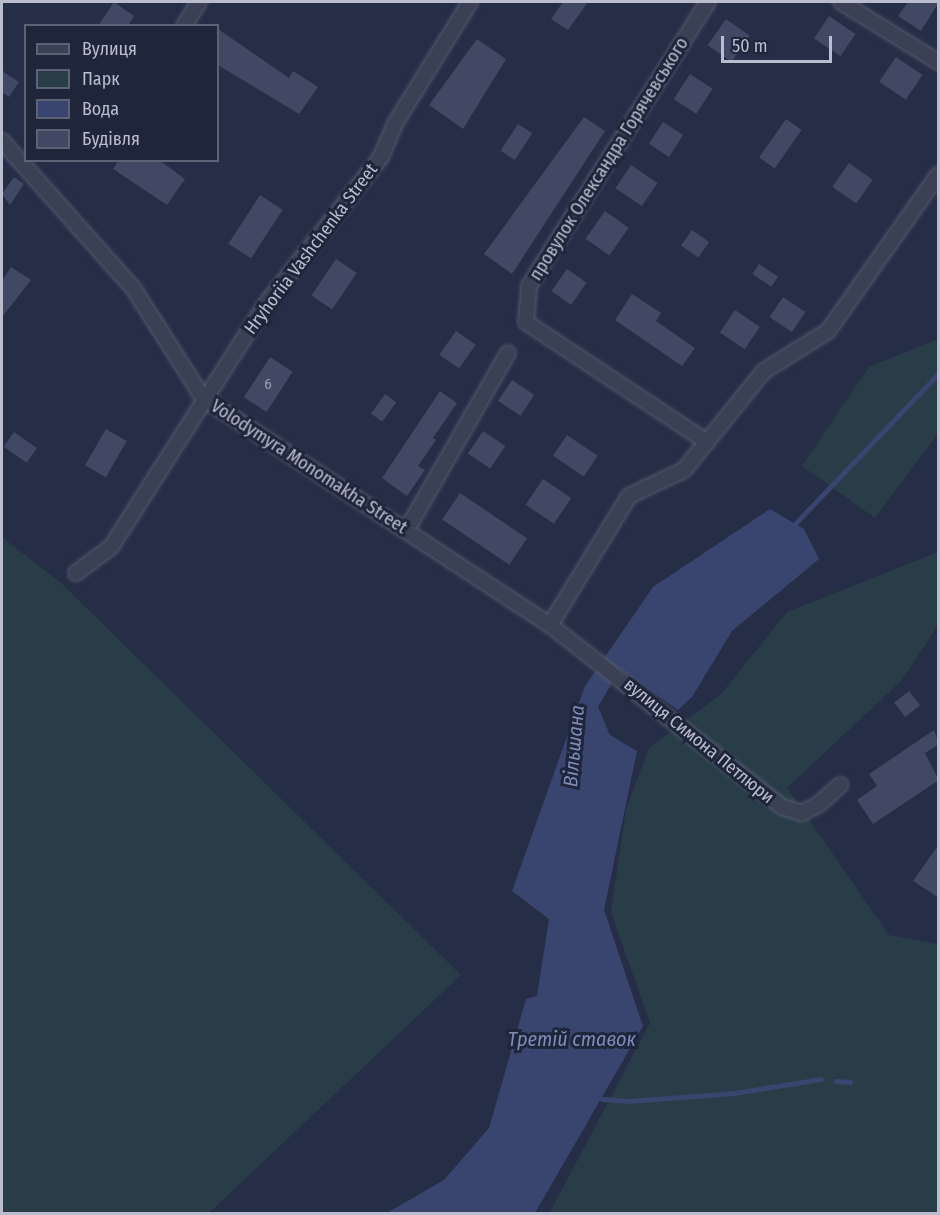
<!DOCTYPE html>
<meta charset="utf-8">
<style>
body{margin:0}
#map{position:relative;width:940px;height:1215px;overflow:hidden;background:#262d46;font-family:"Fira Sans Condensed",sans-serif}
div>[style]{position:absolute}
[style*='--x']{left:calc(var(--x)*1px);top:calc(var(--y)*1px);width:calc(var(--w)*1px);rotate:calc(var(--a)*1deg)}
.green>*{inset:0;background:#283d47}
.water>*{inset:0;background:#39456e}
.stream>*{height:4.5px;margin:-2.25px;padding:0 2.25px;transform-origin:2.25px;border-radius:2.25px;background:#39456e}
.building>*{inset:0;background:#404863;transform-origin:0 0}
.roads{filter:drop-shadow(0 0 2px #53586d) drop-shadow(0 0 2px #53586d)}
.minor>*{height:14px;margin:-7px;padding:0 7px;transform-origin:7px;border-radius:7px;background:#3b4155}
span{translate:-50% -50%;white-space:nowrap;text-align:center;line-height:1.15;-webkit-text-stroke:6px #1f253b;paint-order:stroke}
.number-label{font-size:15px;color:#9ba0b3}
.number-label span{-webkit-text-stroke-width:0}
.street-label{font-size:18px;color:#b9bdce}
.water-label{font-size:20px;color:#7e8cb7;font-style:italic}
.frame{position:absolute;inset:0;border:3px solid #b9bdce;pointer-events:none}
.legend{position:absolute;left:24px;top:24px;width:195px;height:138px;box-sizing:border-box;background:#1f253b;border:2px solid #5d6276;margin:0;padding:8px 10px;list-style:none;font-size:18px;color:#b9bdce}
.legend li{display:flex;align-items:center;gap:12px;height:30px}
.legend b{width:30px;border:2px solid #5d6276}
.scale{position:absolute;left:721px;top:36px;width:111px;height:27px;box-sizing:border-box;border:3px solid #b9bdce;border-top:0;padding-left:8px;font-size:18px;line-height:21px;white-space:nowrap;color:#b9bdce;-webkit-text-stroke:4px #1f253b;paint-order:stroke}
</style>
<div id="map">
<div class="green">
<div style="clip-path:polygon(938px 339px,938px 434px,875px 518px,802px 466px,869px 367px)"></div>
<div style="clip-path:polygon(2px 537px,61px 583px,461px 975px,209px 1213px,2px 1213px)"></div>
<div style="clip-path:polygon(938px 552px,938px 625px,902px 680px,787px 788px,889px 935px,938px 944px,938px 1213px,549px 1214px,650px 1023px,611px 912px,626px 809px,649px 748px,721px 694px,787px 612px)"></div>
</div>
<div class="water">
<div style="clip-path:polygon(770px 509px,804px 529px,819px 559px,732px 631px,692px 697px,678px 710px,620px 669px,598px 707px,610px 735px,637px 751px,604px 910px,643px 1026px,535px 1213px,385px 1214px,444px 1180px,489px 1128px,526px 999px,537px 996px,549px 919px,512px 891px,585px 686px,653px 587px)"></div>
</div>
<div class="stream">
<div style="--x:791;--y:528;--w:213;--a:-46.3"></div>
<div style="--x:836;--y:1081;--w:14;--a:4"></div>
<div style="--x:602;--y:1099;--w:28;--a:4"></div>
<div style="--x:630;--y:1101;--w:104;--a:-4.4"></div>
<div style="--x:734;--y:1093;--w:88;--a:-9.1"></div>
</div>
<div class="building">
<div style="clip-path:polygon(114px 2px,134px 16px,128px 26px,98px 26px)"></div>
<div style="clip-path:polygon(563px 2px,588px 2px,568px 30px,551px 19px)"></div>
<div style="clip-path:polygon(908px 2px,939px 2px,921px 31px,898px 16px)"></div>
<div style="left:829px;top:16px;width:32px;height:27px;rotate:34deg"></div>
<div style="left:726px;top:19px;width:29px;height:32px;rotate:35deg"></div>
<div style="clip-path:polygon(218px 29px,289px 78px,293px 71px,318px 87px,299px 114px,218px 65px)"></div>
<div style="clip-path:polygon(477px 39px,506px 59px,463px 129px,429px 105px)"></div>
<div style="left:896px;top:57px;width:32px;height:30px;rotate:34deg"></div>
<div style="clip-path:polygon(2px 71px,19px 82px,9px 97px,2px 92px)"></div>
<div style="left:690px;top:74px;width:27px;height:30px;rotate:33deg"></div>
<div style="clip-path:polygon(584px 117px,605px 131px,512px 274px,484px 254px)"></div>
<div style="left:786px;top:119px;width:19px;height:47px;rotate:35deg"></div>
<div style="left:663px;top:122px;width:24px;height:26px;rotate:33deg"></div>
<div style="left:518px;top:124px;width:17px;height:32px;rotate:33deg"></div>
<div style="clip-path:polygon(119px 160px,159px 160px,185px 179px,167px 205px,113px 169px)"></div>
<div style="left:849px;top:163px;width:29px;height:29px;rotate:35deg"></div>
<div style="left:631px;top:165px;width:32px;height:28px;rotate:34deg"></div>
<div style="clip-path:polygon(14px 177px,24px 184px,10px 205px,2px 194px)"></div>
<div style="left:260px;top:195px;width:27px;height:58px;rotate:33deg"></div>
<div style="left:605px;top:211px;width:29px;height:34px;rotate:35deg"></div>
<div style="left:692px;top:230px;width:21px;height:19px;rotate:35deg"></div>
<div style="left:336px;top:259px;width:25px;height:44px;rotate:34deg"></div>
<div style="left:759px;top:264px;width:23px;height:12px;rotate:34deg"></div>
<div style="clip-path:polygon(11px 267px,31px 280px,2px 317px,2px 281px)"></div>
<div style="left:567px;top:269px;width:24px;height:27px;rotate:35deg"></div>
<div style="clip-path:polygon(632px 294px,661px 313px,656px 321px,695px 348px,682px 366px,615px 320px)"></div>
<div style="left:783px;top:297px;width:27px;height:24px;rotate:34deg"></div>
<div style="left:735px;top:310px;width:30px;height:27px;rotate:34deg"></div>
<div style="left:456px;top:331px;width:24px;height:29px;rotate:35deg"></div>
<div style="left:270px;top:357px;width:27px;height:48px;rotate:33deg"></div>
<div style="left:512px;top:380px;width:27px;height:25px;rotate:34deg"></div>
<div style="clip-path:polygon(440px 391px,457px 403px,433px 438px,436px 440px,418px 466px,425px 470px,407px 496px,382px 478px)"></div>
<div style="left:385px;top:394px;width:14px;height:24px;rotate:36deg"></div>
<div style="left:106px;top:429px;width:24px;height:42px;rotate:30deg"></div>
<div style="left:483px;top:431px;width:27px;height:27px;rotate:34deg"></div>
<div style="left:14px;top:432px;width:28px;height:18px;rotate:35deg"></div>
<div style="left:567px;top:435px;width:37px;height:25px;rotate:34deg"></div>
<div style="left:543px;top:479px;width:34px;height:31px;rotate:34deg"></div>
<div style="left:460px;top:493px;width:81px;height:32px;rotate:34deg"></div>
<div style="left:909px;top:691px;width:18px;height:19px;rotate:52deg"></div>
<div style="clip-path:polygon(934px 730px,939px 744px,925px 753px,939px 780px,873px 824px,857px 800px,877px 786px,869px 774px)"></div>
<div style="clip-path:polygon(939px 844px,939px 898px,913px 881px)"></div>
</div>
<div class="roads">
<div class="minor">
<div style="--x:841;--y:2;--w:114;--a:31.7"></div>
<div style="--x:184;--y:26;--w:28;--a:-58"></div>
<div style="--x:2;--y:141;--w:197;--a:48.3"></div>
<div style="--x:133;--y:288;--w:130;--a:57.5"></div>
<div style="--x:203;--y:398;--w:415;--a:33.2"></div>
<div style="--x:550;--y:625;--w:295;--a:38.1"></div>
<div style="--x:782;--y:807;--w:21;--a:17"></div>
<div style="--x:802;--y:813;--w:18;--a:-27"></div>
<div style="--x:818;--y:805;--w:30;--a:-42"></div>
<div style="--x:707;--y:442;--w:217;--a:-146.5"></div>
<div style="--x:526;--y:322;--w:36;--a:-85"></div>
<div style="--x:529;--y:286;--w:336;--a:-57.8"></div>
<div style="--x:406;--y:531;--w:205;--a:-60.2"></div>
<div style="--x:76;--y:573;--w:44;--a:-36.6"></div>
<div style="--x:111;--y:547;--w:292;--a:-57.5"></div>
<div style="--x:268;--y:301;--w:183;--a:-51.9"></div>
<div style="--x:381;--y:157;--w:38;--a:-67"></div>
<div style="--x:396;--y:122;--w:141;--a:-58.3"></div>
<div style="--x:550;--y:625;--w:151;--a:-58.5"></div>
<div style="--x:629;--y:496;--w:61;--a:-25.3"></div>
<div style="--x:684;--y:470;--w:127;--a:-51.1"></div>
<div style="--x:764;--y:371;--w:75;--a:-32"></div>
<div style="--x:828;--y:331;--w:191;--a:-54.8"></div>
</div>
</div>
<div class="number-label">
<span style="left:268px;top:385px">6</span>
</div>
<div class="street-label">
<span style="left:609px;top:159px;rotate:-58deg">провулок Олександра Горячевського</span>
<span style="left:311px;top:249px;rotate:-53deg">Hryhoriia Vashchenka Street</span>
<span style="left:309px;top:467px;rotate:33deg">Volodymyra Monomakha Street</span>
<span style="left:699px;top:741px;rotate:39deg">вулиця Симона Петлюри</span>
</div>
<div class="water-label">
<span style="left:574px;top:746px;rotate:-85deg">Вільшана</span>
<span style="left:572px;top:1039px">Третій ставок</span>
</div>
<div class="frame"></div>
<ul class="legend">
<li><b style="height:8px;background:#3b4155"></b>Вулиця</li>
<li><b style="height:16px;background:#283d47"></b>Парк</li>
<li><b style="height:16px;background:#39456e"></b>Вода</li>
<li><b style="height:16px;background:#404863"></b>Будівля</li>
</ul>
<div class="scale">50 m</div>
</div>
